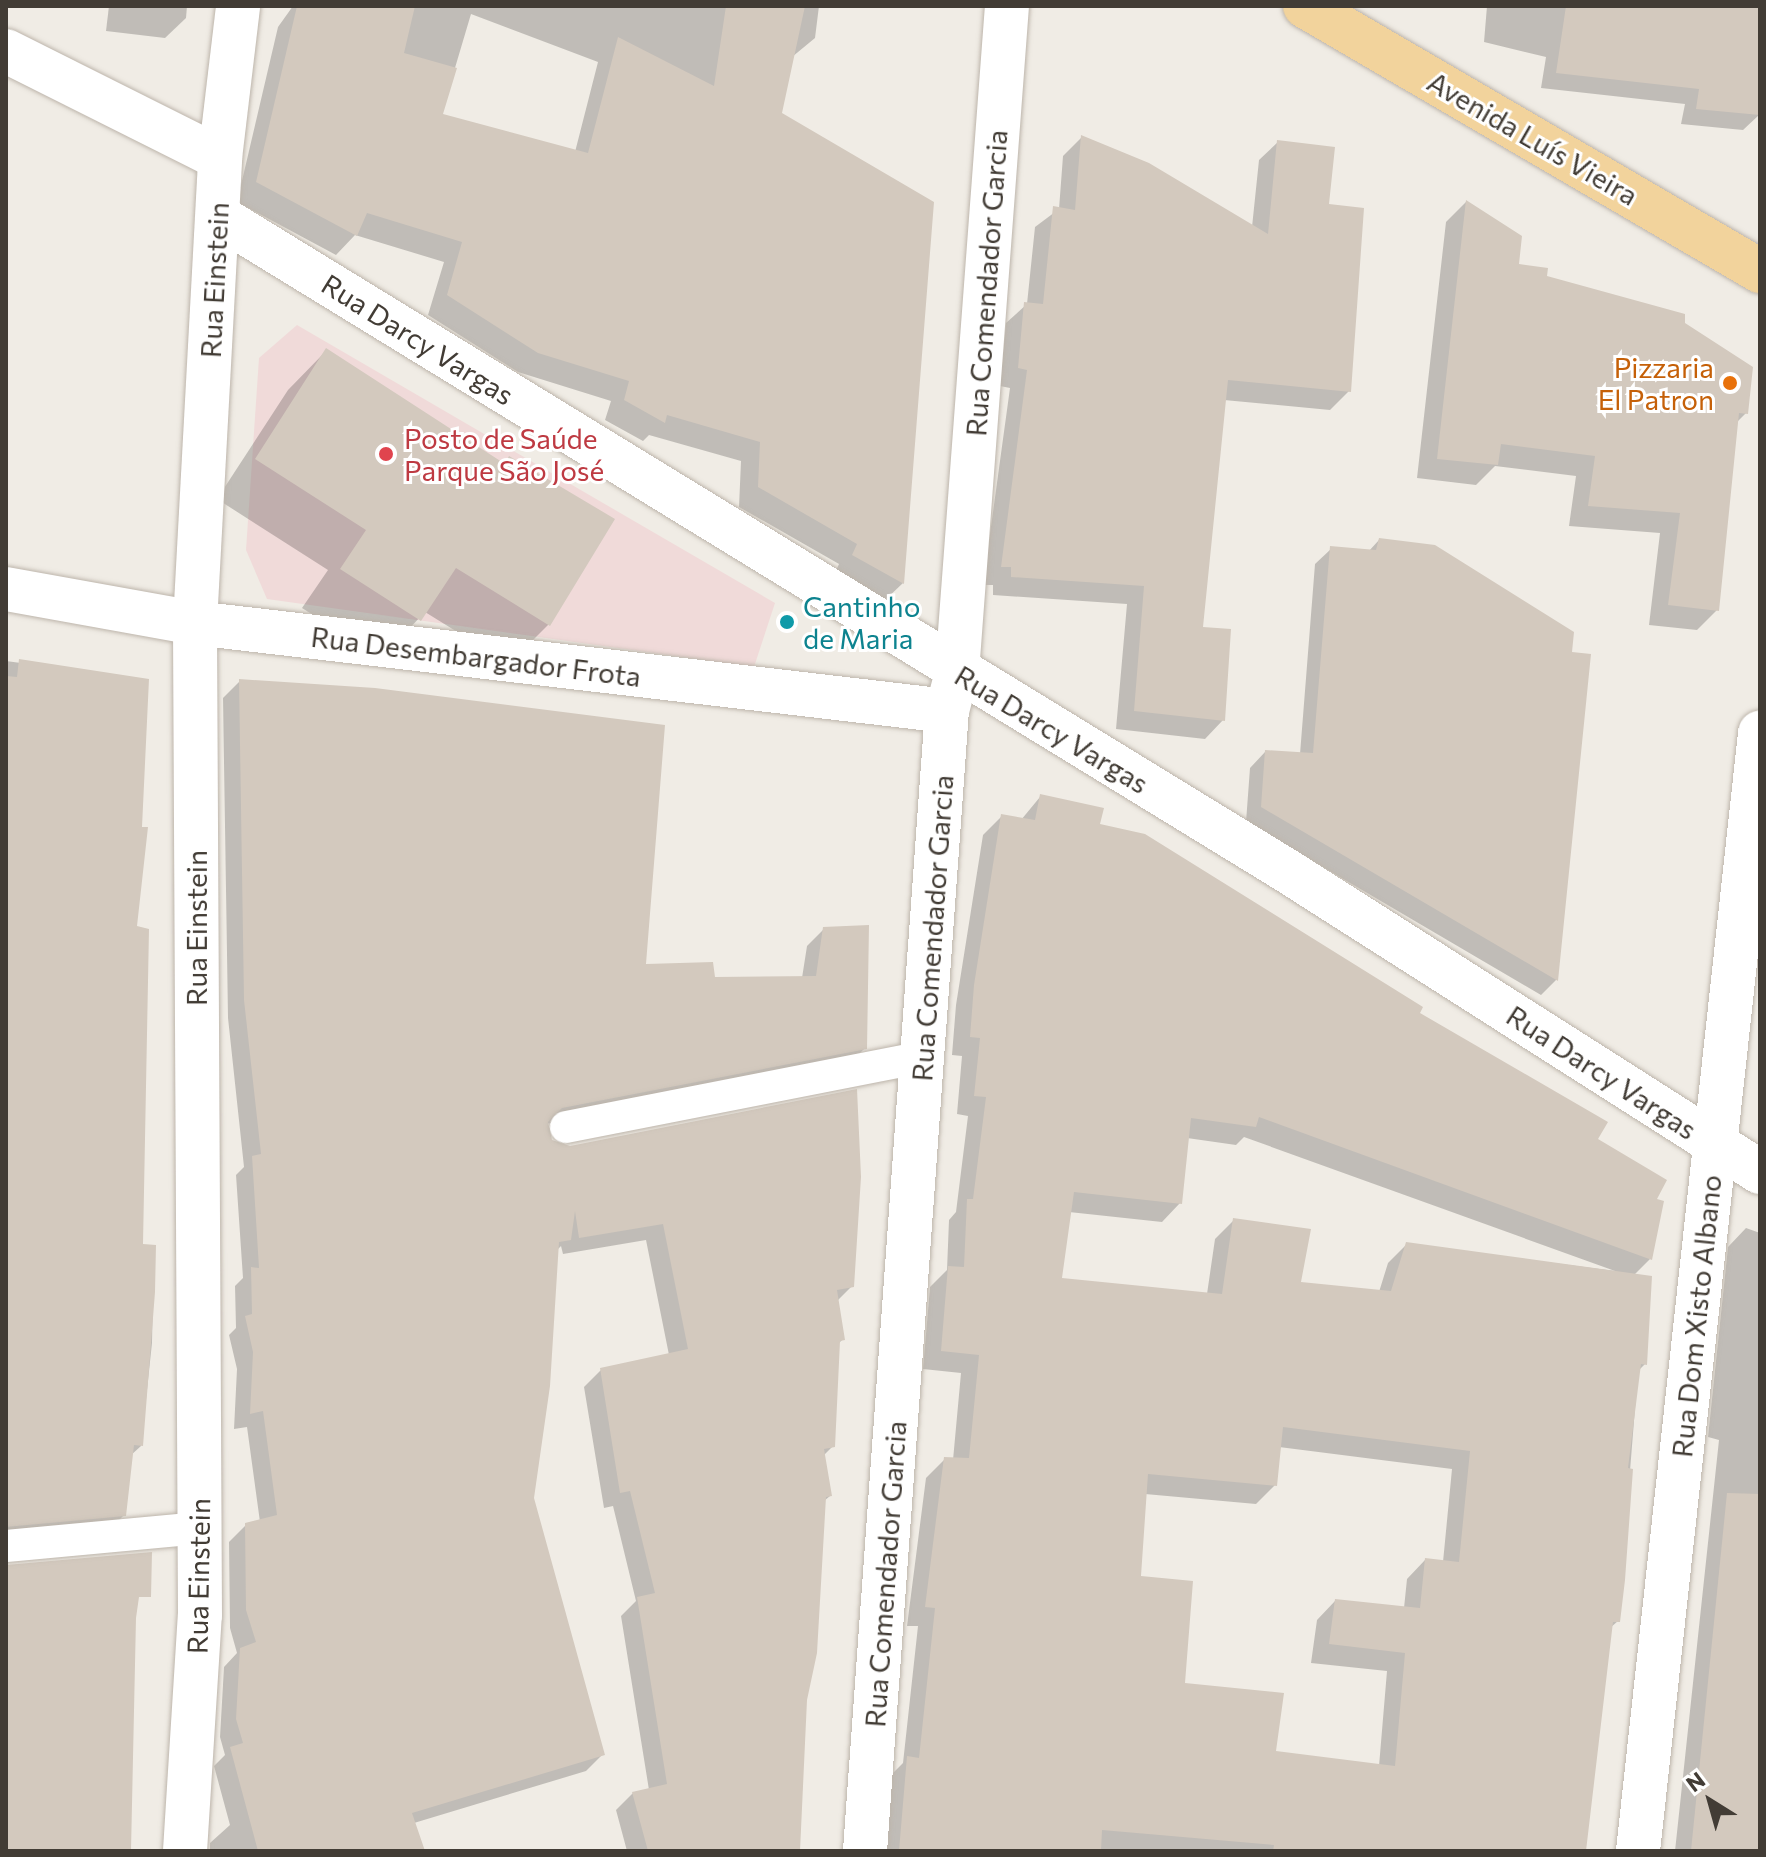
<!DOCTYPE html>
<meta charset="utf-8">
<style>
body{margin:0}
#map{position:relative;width:1766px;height:1857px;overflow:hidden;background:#f0ece5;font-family:Commissioner,sans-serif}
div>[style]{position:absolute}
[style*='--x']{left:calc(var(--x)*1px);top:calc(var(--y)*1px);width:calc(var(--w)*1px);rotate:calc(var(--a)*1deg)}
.medical>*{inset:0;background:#f0dad9}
.shadow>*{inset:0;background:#0003}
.building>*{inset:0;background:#d3c9be}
.roads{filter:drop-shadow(0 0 2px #bdb5ab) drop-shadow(0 0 2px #bdb5ab)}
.lane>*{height:32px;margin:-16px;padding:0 16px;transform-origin:16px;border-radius:16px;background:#fff}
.street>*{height:44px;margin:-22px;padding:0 22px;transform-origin:22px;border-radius:22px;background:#fff}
.primary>*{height:44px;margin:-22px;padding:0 22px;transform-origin:22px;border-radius:22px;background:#f2d39c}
.dots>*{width:22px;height:22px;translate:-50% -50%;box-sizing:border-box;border:4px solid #fff;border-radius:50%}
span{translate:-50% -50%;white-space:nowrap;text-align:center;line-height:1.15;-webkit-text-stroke:6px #fff;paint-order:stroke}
.street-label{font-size:28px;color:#423c35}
.food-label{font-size:28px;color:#c56008}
.right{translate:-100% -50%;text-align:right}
.health-label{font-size:28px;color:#be3a42}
.left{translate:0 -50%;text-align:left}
.culture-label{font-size:28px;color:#0d838f}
.frame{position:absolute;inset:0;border:8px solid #423c35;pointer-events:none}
.north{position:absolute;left:1670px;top:1761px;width:80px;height:80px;-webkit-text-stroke:6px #fff;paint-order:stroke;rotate:323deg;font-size:22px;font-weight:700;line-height:32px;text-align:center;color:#423c35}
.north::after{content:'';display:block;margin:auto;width:28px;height:36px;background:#423c35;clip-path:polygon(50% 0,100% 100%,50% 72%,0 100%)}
</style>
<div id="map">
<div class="medical">
<div style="clip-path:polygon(297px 325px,775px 603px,754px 667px,267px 599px,246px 550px,259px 358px)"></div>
</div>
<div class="shadow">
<div style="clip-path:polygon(109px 6px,187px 6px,186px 18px,165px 38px,106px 31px)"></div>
<div style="clip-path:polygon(evenodd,293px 6px,819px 6px,815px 38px,792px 57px,780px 114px,903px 583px,883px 602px,834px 575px,839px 564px,739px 507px,741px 461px,649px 435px,643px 441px,605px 420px,611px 401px,518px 372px,428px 315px,444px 262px,355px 235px,336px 255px,237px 202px,278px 27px,293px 6px,471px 14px,598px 62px,575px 152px,441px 115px,471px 14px)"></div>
<div style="clip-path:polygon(1487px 6px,1760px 6px,1759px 115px,1743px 130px,1681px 124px,1685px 104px,1541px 88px,1546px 57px,1484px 42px)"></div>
<div style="clip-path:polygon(1081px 138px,1252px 227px,1259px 160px,1278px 142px,1327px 206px,1349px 391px,1330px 410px,1224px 400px,1201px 628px,1223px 720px,1205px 739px,1116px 729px,1127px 604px,993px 595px,993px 585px,983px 585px,1010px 388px,1000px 386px,1006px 323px,1027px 304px,1035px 227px,1059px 209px,1063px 156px)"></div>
<div style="clip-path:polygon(1466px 202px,1516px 266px,1683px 324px,1746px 413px,1736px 423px,1717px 610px,1697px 630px,1649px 625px,1660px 533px,1569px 526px,1576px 476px,1495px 466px,1476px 485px,1417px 478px,1446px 222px)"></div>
<div style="clip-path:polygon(326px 351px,503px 465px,510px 458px,612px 520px,548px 625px,509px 664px,425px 612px,381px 658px,302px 608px,328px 570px,217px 499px,288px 390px)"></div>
<div style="clip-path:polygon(1379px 540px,1569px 654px,1589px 655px,1556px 980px,1541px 995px,1246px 822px,1250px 768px,1265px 752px,1300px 754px,1315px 564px,1331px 549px,1368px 552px)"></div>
<div style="clip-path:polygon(6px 661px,147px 680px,135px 928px,141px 1245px,154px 1247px,152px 1343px,141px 1446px,130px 1456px,124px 1515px,108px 1531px,6px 1541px)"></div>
<div style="clip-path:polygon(240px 681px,644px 966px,714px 979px,802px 978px,807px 946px,824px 929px,865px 1048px,848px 1065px,546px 1124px,551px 1142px,852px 1286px,837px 1301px,843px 1339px,838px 1344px,833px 1446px,823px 1456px,830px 1496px,824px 1501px,805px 1700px,795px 1851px,627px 1851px,616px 1810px,633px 1793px,649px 1790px,621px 1616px,636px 1601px,613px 1506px,604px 1508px,584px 1387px,601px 1370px,669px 1355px,646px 1240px,563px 1254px,561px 1246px,556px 1251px,532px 1498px,603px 1754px,586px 1771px,414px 1823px,423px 1851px,210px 1851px,210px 1843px,230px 1825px,214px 1766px,225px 1755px,220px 1737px,224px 1667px,237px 1653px,230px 1628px,229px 1542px,246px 1525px,260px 1522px,247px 1427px,234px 1429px,237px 1369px,229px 1335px,236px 1328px,235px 1286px,243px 1278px,236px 1175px,244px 1167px,228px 1018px,223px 698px)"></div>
<div style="clip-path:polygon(evenodd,1040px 797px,1098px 825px,1418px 1014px,1595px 1140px,1654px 1200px,1650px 1259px,1633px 1276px,1645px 1364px,1638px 1371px,1618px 1621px,1610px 1628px,1584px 1851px,883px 1851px,889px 1777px,903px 1763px,918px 1626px,907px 1626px,926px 1478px,945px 1459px,953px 1460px,961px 1373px,923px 1369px,930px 1287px,947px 1270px,949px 1220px,956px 1212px,968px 1116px,957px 1114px,962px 1056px,952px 1055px,956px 1005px,983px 835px,1002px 816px,1021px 820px,1040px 797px,1244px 1137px,1615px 1271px,1407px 1244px,1388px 1263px,1379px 1292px,1299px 1283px,1234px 1220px,1215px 1239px,1207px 1294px,1059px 1279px,1069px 1212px,1162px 1222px,1180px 1203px,1187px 1138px,1236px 1145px,1244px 1137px,1040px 797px,1279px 1447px,1452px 1469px,1443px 1562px,1425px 1560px,1407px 1579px,1404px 1608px,1335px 1601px,1317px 1620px,1311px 1663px,1387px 1671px,1379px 1766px,1274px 1752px,1183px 1684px,1139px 1577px,1145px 1494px,1256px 1504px,1275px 1485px,1279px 1447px)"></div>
<div style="clip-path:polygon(1746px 1228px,1760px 1233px,1760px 1851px,1675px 1851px,1719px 1440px,1708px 1437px,1728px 1247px)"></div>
</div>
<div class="building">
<div style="clip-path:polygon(297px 6px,415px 6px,404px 53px,457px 68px,443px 114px,588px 153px,618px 37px,714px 86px,726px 6px,805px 6px,782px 113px,934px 202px,904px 584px,852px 555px,857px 544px,758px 487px,760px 442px,667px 415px,665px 423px,624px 400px,629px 381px,538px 353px,447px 295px,462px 242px,367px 213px,357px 236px,256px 182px)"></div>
<div style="clip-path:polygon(1566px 6px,1760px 6px,1760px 115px,1696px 109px,1699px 89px,1556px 73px)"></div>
<div style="clip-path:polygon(1081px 135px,1149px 163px,1268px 234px,1277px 140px,1335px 147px,1329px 204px,1364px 208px,1351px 392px,1228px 380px,1203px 627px,1231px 629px,1225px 721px,1134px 711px,1144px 586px,1011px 577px,1011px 567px,1001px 567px,1027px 370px,1018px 368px,1024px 302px,1043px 304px,1053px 206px,1075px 210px)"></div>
<div style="clip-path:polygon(1466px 200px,1522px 236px,1519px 264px,1548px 268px,1547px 276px,1685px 314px,1685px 323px,1753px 367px,1748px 414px,1739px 413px,1719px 611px,1668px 605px,1680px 513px,1588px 506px,1595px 456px,1501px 444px,1498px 465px,1437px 459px)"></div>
<div style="clip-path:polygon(326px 348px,505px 464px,509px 456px,615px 519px,550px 626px,456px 568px,421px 621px,340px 569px,366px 530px,255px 459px)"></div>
<div style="clip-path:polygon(1379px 538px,1435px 545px,1574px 632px,1572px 652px,1591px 654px,1558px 981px,1261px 807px,1265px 750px,1313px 753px,1330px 546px,1376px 550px)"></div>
<div style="clip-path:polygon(19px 659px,149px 679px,142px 827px,148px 827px,137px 926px,149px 929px,143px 1244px,156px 1245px,155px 1292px,143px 1446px,134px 1445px,126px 1516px,6px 1527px,6px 676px,17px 677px)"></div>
<div style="clip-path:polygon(239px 679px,375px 688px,665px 725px,646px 964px,713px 962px,715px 977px,816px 976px,823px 927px,869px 925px,867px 1049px,562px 1108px,548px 1122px,552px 1140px,570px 1146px,857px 1089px,861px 1177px,854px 1287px,837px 1290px,845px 1340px,840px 1341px,835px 1447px,824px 1449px,832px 1496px,826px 1497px,817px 1653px,807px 1700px,800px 1851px,648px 1851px,632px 1792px,667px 1784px,637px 1597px,655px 1593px,630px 1491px,620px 1493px,600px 1368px,688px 1349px,663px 1224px,579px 1238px,575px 1211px,571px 1240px,559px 1242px,550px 1386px,534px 1498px,605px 1755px,412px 1813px,425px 1851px,258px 1851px,230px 1747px,243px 1743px,236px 1719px,240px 1648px,256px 1642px,246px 1610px,245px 1523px,277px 1515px,263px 1411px,250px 1414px,253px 1352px,245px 1316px,252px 1314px,251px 1267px,259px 1268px,252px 1156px,261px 1154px,244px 1000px)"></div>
<div style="clip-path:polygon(evenodd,1040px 794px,1104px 808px,1100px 824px,1145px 834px,1423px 1007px,1420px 1013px,1608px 1122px,1598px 1139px,1667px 1180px,1657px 1199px,1664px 1201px,1652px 1260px,1259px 1117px,1256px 1127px,1191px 1118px,1182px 1204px,1074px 1192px,1062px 1278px,1222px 1294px,1233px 1218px,1311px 1229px,1301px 1282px,1391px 1291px,1406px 1242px,1652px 1276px,1647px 1365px,1641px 1364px,1628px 1468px,1633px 1469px,1625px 1580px,1620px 1622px,1613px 1622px,1586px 1851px,1273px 1851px,1274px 1845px,1102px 1830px,1101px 1851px,899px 1851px,907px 1756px,919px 1758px,935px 1608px,925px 1607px,944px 1457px,969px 1458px,979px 1355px,941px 1351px,948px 1266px,964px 1267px,967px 1199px,973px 1199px,986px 1097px,974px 1096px,980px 1038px,970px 1037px,974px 985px,1001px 814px,1035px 820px,1040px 794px,1283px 1427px,1470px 1451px,1459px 1562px,1425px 1558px,1420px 1608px,1335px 1599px,1329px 1644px,1405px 1653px,1395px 1766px,1276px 1751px,1284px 1693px,1185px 1683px,1193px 1581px,1141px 1576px,1148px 1474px,1277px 1486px,1283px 1427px)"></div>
<div style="clip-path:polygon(1727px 1493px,1760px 1494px,1760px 1851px,1691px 1851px)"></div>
<div style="clip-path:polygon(152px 1552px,151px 1597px,139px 1597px,136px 1618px,131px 1851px,6px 1851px,6px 1565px)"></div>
</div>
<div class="roads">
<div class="lane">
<div style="--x:566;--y:1127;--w:364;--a:-11.1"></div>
<div style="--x:6;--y:1546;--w:195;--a:-5.3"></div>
</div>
<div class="street">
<div style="--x:6;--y:51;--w:239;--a:26.6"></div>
<div style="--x:218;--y:216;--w:1260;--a:31.49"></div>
<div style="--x:1292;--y:874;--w:555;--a:32.49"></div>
<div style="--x:6;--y:589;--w:192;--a:10.2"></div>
<div style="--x:195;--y:623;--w:757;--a:6.67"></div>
<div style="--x:185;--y:1851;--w:236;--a:-86.4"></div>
<div style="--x:200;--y:1615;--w:992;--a:-90.29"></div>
<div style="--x:195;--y:623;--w:466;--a:-86.9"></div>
<div style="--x:220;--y:158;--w:153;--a:-83.2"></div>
<div style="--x:865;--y:1851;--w:1143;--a:-85.89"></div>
<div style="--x:947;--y:711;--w:40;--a:-75.6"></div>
<div style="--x:957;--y:672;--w:668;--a:-85.71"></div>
<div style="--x:1638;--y:1851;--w:1125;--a:-83.77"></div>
</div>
<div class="primary">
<div style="--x:1305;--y:6;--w:527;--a:30.22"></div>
</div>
</div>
<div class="dots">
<div style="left:1730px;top:383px;background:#e8710a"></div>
<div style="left:386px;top:454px;background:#e0444e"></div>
<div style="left:787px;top:622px;background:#0f9aa8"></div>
</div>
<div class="street-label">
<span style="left:1533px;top:138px;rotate:30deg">Avenida Luís Vieira</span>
<span style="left:214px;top:280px;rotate:-87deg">Rua Einstein</span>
<span style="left:986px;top:283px;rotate:-86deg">Rua Comendador Garcia</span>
<span style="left:418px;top:339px;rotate:32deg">Rua Darcy Vargas</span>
<span style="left:476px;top:656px;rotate:7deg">Rua Desembargador Frota</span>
<span style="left:1052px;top:729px;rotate:31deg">Rua Darcy Vargas</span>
<span style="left:196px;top:928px;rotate:-90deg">Rua Einstein</span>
<span style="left:932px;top:928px;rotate:-86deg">Rua Comendador Garcia</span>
<span style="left:1602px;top:1072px;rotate:33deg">Rua Darcy Vargas</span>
<span style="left:1696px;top:1316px;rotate:-84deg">Rua Dom Xisto Albano</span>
<span style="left:885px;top:1574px;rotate:-86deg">Rua Comendador Garcia</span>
<span style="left:198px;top:1576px;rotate:-89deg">Rua Einstein</span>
</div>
<div class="food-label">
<span class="right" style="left:1714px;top:383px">Pizzaria<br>El Patron</span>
</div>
<div class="health-label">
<span class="left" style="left:404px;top:454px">Posto de Saúde<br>Parque São José</span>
</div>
<div class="culture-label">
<span class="left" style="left:803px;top:622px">Cantinho<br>de Maria</span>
</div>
<div class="frame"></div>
<div class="north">N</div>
</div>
